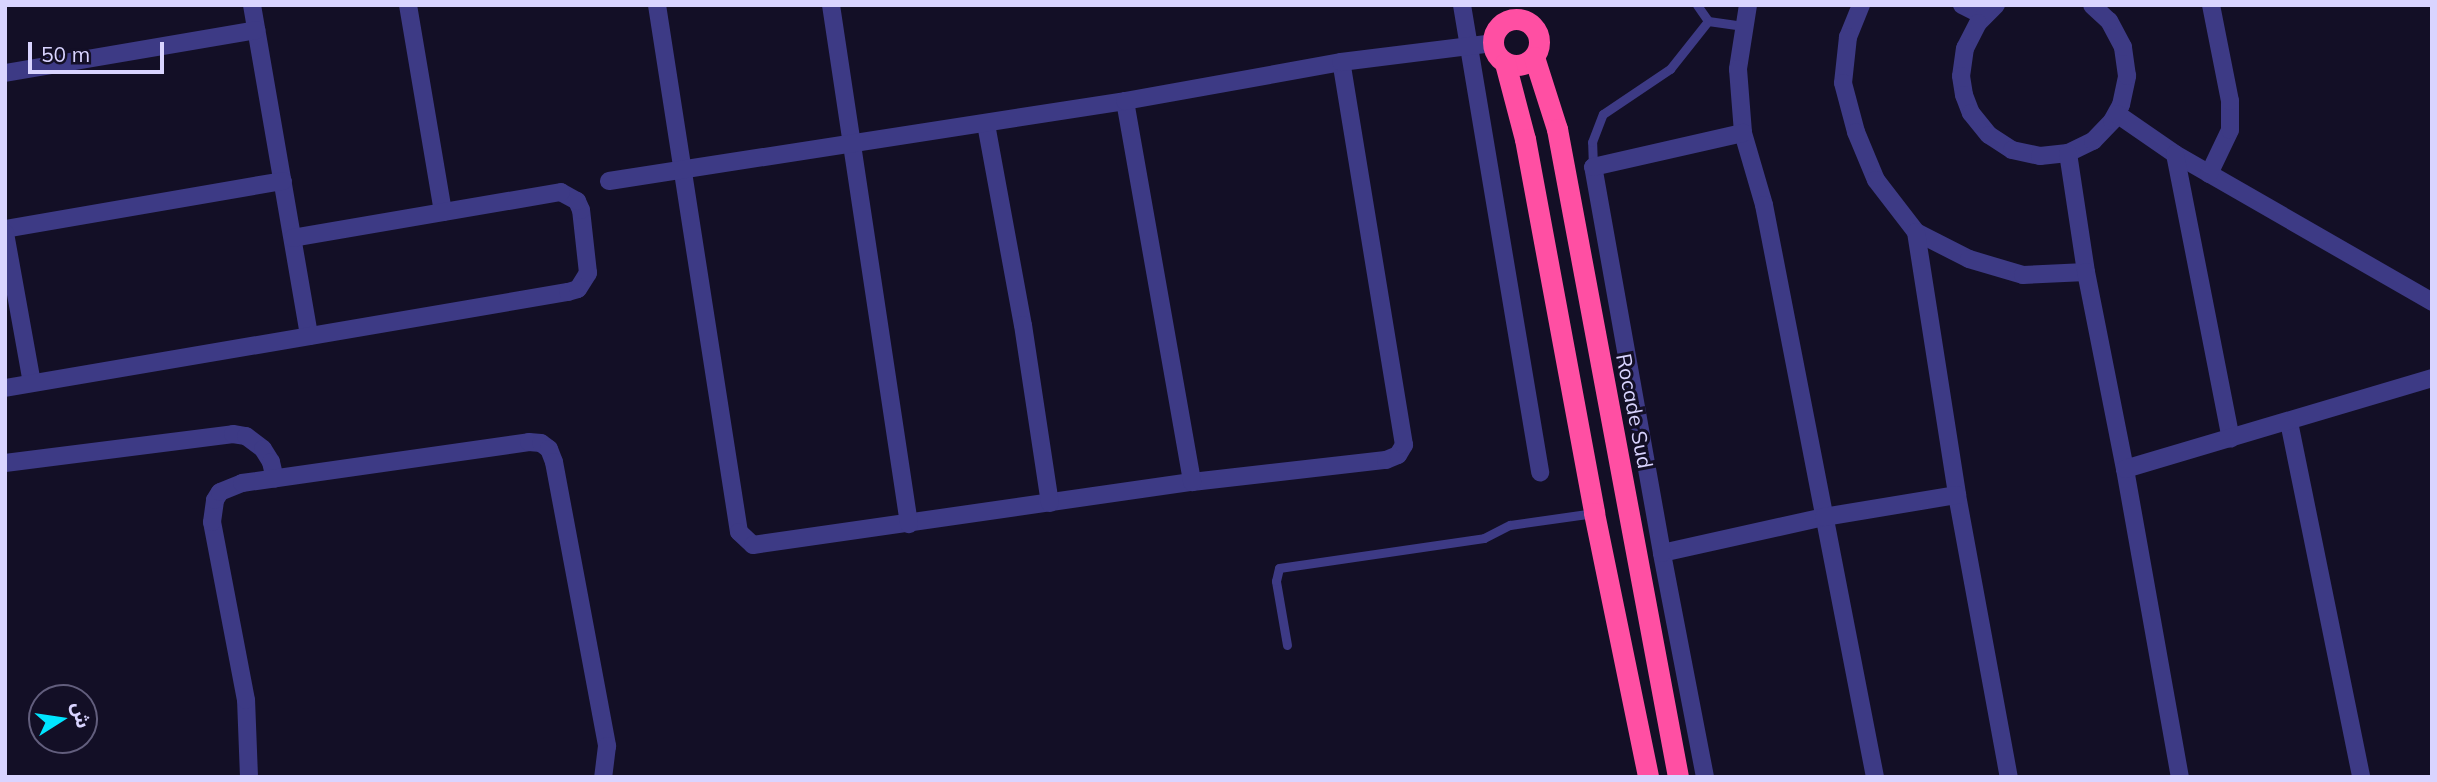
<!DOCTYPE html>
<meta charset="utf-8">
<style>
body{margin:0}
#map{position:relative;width:2437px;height:782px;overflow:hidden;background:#130f26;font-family:Mulish,"Noto Sans Arabic",sans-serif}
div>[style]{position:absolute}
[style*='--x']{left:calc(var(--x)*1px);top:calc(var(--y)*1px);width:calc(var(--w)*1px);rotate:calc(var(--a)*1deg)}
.lane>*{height:9px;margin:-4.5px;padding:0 4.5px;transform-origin:4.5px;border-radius:4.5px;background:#3d3a85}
.street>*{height:18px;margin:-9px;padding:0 9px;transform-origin:9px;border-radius:9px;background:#3d3a85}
.highway>*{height:21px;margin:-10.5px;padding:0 10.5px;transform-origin:10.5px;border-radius:10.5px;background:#ff4fa3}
.highway>.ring{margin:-10.5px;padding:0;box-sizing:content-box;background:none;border:21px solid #ff4fa3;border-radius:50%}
span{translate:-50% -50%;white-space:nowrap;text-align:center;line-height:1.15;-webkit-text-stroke:6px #130f26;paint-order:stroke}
.street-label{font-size:21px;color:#d9d4ff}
.frame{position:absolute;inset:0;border:7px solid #d9d4ff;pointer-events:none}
.north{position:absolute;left:28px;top:684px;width:70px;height:70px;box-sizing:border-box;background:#130f26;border:2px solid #625e7d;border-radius:50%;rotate:78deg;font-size:19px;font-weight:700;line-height:28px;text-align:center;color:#d9d4ff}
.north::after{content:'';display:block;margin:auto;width:24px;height:32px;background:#00e5ff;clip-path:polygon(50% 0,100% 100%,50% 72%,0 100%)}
.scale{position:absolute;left:28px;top:42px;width:136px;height:32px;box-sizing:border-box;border:4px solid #d9d4ff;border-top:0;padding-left:9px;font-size:21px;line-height:24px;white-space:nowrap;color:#d9d4ff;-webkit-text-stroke:5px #130f26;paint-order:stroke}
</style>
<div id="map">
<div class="lane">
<div style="--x:1697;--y:5;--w:19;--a:55"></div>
<div style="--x:1708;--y:21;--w:34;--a:8"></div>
<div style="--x:1593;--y:167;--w:25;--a:-92"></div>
<div style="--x:1592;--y:142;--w:30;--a:-69"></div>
<div style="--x:1603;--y:114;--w:81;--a:-33.9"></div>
<div style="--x:1670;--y:69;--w:61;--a:-51.6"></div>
<div style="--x:1287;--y:645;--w:65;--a:-99.8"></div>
<div style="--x:1276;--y:581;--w:13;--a:-77"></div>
<div style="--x:1279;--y:568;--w:207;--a:-8.3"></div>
<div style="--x:1484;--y:538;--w:29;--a:-27"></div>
<div style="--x:1510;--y:525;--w:85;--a:-8.1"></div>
</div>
<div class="street">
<div style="--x:252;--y:5;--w:336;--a:80.2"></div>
<div style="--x:408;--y:5;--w:210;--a:80.4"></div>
<div style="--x:657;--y:5;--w:533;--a:81.16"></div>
<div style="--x:739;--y:532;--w:19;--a:43"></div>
<div style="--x:753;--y:545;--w:443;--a:-8.2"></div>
<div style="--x:1192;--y:482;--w:195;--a:-6.5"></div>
<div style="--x:1386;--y:460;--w:13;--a:-23"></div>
<div style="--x:1398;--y:455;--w:12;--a:-59"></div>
<div style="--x:1404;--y:445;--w:388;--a:-99.3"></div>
<div style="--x:831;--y:5;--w:525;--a:81.45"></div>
<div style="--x:1462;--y:5;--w:474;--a:80.5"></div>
<div style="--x:1748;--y:5;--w:65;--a:98.9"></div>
<div style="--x:1738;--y:69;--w:64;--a:85.5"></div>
<div style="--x:1743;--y:133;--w:75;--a:73.7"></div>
<div style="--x:1764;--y:205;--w:583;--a:79.02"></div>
<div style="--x:1861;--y:5;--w:35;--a:112"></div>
<div style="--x:1848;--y:37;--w:46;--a:96.2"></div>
<div style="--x:1843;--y:83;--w:51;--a:75.1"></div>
<div style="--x:1856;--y:132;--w:52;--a:67.4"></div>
<div style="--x:1876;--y:180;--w:66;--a:52.4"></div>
<div style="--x:1916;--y:232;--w:59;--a:27"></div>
<div style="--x:1969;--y:259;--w:56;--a:16.5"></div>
<div style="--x:2023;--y:275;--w:63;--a:-2.7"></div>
<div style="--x:1962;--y:5;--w:25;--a:27"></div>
<div style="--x:1996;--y:5;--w:25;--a:135"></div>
<div style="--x:1978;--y:23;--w:28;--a:117"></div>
<div style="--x:1965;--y:48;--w:28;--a:98"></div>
<div style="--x:1961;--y:76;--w:19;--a:81"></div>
<div style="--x:1964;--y:95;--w:19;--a:69"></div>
<div style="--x:1971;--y:113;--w:28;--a:51"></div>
<div style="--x:1989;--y:135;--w:27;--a:33"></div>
<div style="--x:2012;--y:150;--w:29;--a:12"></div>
<div style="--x:2040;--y:156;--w:28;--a:-6"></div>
<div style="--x:2068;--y:153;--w:28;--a:-26"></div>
<div style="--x:2093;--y:141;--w:28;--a:-46"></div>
<div style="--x:2112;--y:121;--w:18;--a:-61"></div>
<div style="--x:2121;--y:105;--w:30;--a:-78"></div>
<div style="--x:2127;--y:76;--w:29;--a:-98"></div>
<div style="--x:2123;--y:47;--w:30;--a:-118"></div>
<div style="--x:2109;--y:21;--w:23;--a:-137"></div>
<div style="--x:5;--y:73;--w:255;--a:-9.7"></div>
<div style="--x:1125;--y:101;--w:387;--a:80"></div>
<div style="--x:2117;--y:114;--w:70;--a:34.6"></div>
<div style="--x:2175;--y:154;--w:297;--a:29.9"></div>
<div style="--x:986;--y:124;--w:204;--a:79.6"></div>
<div style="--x:1023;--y:325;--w:180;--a:81.4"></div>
<div style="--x:2068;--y:153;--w:120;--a:81.4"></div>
<div style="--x:2086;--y:272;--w:201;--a:78.8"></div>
<div style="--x:2125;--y:469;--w:313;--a:79.9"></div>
<div style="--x:2175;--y:154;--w:290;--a:78.9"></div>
<div style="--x:2209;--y:174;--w:49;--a:-64.5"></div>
<div style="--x:2230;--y:130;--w:29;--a:-90"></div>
<div style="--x:2230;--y:101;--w:98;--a:-101.2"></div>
<div style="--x:609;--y:181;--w:522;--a:-8.81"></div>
<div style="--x:1125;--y:101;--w:219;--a:-10.2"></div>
<div style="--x:1341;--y:62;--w:153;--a:-7.1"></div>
<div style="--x:5;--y:229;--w:282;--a:-9.8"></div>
<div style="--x:1916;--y:232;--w:266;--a:81.1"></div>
<div style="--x:1957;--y:495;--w:287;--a:79.6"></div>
<div style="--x:5;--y:233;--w:152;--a:79.8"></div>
<div style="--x:5;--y:388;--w:571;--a:-9.68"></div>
<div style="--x:568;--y:292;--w:10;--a:-17"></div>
<div style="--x:578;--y:289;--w:19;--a:-58"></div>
<div style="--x:588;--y:273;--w:63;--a:-96.3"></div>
<div style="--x:581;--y:210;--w:10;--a:-114"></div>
<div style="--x:577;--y:201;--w:18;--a:-151"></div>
<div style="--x:561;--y:192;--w:272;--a:170.3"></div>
<div style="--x:2289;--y:422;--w:362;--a:78.5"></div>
<div style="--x:5;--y:463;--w:230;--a:-7.2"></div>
<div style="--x:233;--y:434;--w:13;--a:9"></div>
<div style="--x:246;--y:436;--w:21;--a:37"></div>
<div style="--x:263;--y:449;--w:15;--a:58"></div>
<div style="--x:271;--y:462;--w:17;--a:77"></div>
<div style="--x:2125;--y:469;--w:320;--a:-16.5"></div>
<div style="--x:1662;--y:553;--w:166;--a:-12.5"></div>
<div style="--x:1824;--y:517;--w:135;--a:-9.4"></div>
<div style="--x:249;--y:777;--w:77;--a:-92.2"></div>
<div style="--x:246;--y:700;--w:181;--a:-100.8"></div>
<div style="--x:212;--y:522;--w:22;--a:-82"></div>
<div style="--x:215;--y:500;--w:9;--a:-58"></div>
<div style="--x:220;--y:492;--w:24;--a:-22"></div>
<div style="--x:242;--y:483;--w:290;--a:-8.1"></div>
<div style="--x:529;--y:442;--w:12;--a:5"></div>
<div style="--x:541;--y:443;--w:10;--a:37"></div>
<div style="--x:549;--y:449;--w:14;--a:69"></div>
<div style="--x:554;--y:462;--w:289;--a:79.4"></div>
<div style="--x:607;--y:746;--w:31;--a:97"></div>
<div style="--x:1705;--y:777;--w:228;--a:-100.9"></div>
<div style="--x:1662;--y:553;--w:392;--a:-100.1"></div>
<div style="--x:1593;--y:167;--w:154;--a:-12.8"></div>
</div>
<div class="highway">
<div class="ring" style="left:1493px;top:19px;width:25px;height:25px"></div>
<div style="--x:1534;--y:57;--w:76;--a:72.3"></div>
<div style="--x:1557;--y:129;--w:659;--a:79.42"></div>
<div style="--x:1505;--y:63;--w:79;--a:75.3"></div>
<div style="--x:1525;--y:139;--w:380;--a:79.5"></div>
<div style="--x:1594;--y:513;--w:269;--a:78.4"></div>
</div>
<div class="street-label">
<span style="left:1635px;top:411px;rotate:79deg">Rocade Sud</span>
</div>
<div class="frame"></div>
<div class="north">ش</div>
<div class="scale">50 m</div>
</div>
